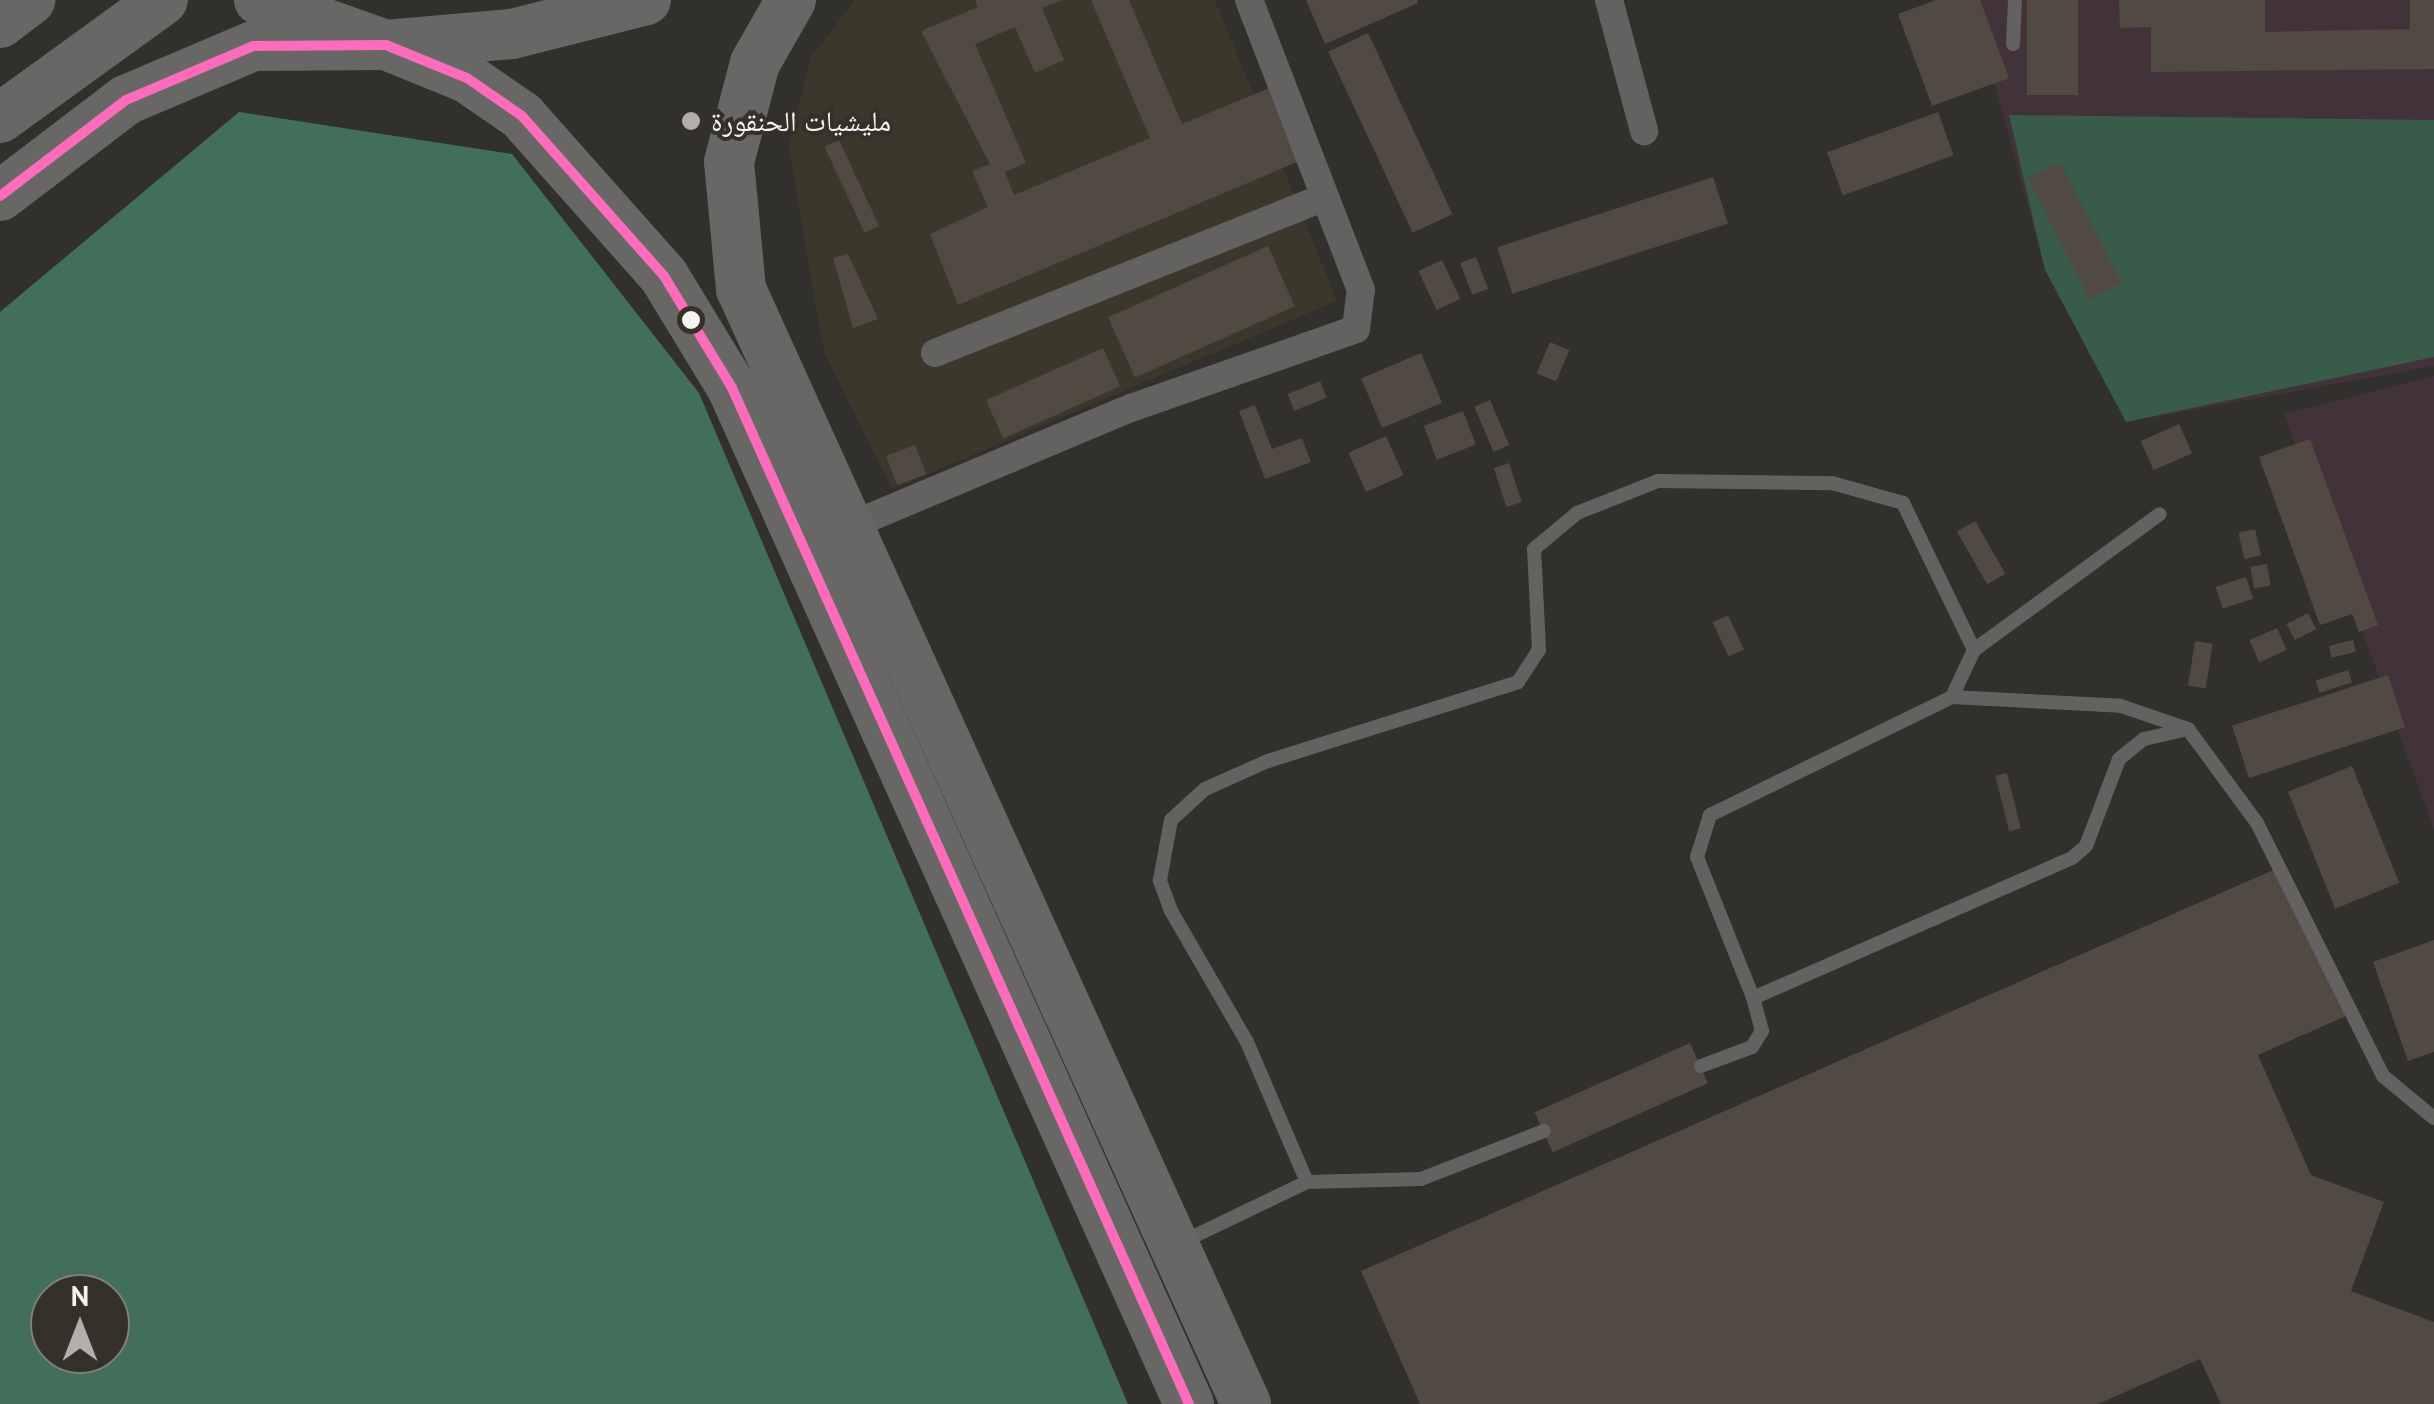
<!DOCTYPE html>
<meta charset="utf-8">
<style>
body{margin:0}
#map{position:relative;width:2434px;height:1404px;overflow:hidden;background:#32302c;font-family:"PT Sans","Noto Naskh Arabic",sans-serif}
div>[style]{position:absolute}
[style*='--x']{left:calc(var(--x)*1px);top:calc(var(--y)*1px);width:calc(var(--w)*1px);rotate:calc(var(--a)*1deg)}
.built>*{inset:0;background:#3c372b}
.education>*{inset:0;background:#42333b}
.green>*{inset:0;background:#395b49}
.forest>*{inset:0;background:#426f59}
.building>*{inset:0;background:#514a42;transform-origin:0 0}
.lane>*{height:14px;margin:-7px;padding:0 7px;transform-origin:7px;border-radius:7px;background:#636261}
.street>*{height:28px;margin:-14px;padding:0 14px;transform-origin:14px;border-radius:14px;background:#636261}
.highway>*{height:50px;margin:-25px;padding:0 25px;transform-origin:25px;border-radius:25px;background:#696765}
.bus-1>*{height:10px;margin:-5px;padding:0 5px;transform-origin:5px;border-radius:5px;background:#fb6dba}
.dots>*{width:28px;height:28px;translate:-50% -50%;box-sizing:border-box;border:5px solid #34312a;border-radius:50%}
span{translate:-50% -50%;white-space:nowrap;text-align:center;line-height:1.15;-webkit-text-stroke:8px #34312a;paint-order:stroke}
.poi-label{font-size:28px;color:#f6f4ef}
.left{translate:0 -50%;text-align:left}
.north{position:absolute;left:30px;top:1274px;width:100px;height:100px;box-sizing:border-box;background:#34312a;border:2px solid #827f79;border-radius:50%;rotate:0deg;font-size:28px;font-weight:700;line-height:40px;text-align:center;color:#f6f4ef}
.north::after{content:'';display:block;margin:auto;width:35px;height:45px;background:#b1afab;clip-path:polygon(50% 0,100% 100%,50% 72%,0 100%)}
</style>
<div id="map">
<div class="built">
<div style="clip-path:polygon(855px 0,1215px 0,1337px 301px,892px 489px,824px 352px,789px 149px,810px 59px)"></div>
</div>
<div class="education">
<div style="clip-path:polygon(1972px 0,2434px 0,2434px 366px,2126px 422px,2045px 270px)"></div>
<div style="clip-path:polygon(2434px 376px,2434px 830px,2284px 414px)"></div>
</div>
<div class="green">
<div style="clip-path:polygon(2009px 115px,2434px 120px,2434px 357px,2126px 422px,2045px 270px)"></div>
</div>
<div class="forest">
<div style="clip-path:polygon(evenodd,239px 112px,512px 154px,699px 393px,1128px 1404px,0 1404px,0 312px,239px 112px,50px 1294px,110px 1294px,110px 1354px,50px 1354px,50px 1294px)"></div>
</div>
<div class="building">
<div style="clip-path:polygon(975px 0,1062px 0,1042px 8px,1064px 60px,1035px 73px,1015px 27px,975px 44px,1026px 163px,1005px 172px,1014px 195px,1150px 138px,1091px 0,1129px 0,1182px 124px,1272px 87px,1302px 160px,958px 305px,930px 234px,988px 207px,972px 171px,990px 164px,921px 31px,978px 7px)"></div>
<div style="clip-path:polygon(1306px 0,1417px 0,1418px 3px,1325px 44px)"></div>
<div style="clip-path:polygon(1936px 0,1980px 0,2009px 78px,1932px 106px,1898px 14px)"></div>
<div style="left:2027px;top:0;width:51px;height:95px"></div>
<div style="clip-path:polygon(2119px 0,2265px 0,2265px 32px,2410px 29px,2410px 0,2434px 0,2434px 69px,2151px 72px,2151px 27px,2120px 28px)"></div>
<div style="left:1368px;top:33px;width:200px;height:44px;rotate:65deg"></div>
<div style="left:1938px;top:112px;width:46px;height:118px;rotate:70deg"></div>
<div style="left:839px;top:140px;width:95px;height:16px;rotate:65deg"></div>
<div style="left:2060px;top:162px;width:136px;height:36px;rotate:63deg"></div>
<div style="left:1713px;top:177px;width:49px;height:227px;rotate:72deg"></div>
<div style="left:1268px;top:246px;width:66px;height:175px;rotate:66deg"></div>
<div style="clip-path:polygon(848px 254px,878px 319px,853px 328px,833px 258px)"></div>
<div style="left:1476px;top:257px;width:34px;height:17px;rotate:69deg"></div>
<div style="left:1442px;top:260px;width:43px;height:26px;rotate:65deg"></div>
<div style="left:1550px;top:342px;width:21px;height:34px;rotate:23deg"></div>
<div style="left:1103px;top:348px;width:42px;height:128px;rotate:66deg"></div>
<div style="left:1421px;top:353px;width:54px;height:65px;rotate:67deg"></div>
<div style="left:1320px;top:381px;width:18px;height:35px;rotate:68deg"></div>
<div style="left:1490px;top:400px;width:49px;height:17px;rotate:67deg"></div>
<div style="clip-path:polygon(1255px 405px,1272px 449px,1302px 438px,1311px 462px,1265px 479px,1239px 411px)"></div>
<div style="left:1463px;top:411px;width:36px;height:42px;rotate:69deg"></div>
<div style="left:2179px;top:424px;width:32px;height:42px;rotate:66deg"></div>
<div style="left:1386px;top:436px;width:43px;height:41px;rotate:66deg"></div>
<div style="clip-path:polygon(2310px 439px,2378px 625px,2359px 632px,2352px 614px,2320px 625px,2259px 457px)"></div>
<div style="left:915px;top:445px;width:31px;height:31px;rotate:69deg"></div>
<div style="left:1509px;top:463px;width:41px;height:16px;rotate:72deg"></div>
<div style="left:1975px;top:521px;width:61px;height:21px;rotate:60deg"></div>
<div style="left:2255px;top:529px;width:27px;height:17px;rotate:77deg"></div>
<div style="left:2267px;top:564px;width:22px;height:17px;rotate:80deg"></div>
<div style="left:2246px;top:577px;width:23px;height:32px;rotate:72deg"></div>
<div style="left:2308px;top:613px;width:18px;height:24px;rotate:63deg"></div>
<div style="left:1728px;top:615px;width:38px;height:17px;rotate:65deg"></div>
<div style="left:2277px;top:628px;width:24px;height:30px;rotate:66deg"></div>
<div style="left:2353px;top:640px;width:12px;height:25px;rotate:76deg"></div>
<div style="left:2195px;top:641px;width:18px;height:45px;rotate:9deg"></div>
<div style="left:2348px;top:670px;width:13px;height:34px;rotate:72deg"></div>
<div style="left:2388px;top:675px;width:55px;height:164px;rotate:72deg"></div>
<div style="left:2352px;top:766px;width:126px;height:69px;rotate:68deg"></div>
<div style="left:2007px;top:773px;width:57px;height:12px;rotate:76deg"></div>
<div style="clip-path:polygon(2280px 867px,2346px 1016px,2258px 1055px,2311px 1175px,2384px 1202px,2351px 1291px,2434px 1322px,2434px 1404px,2221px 1404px,2200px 1359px,2098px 1404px,1420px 1404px,1361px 1271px)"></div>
<div style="clip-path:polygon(2434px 940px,2434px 1052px,2408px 1061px,2373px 962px)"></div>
<div style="left:1690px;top:1043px;width:44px;height:170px;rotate:66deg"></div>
</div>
<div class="lane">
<div style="--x:2013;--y:44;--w:44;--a:-87.4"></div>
<div style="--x:1974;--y:650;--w:230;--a:-36.2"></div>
<div style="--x:1952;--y:697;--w:169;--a:3"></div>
<div style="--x:2121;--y:706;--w:71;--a:18.9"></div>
<div style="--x:1701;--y:1066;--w:54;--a:-20.4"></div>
<div style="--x:1752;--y:1047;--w:19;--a:-58"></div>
<div style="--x:1762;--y:1031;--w:34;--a:-105"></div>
<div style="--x:1753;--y:998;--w:348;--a:-23.7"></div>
<div style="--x:2072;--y:858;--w:18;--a:-41"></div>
<div style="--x:2086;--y:846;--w:93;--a:-69.2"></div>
<div style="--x:2119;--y:759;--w:32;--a:-39"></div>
<div style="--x:2144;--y:739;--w:45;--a:-12.8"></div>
<div style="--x:2188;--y:729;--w:117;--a:53.7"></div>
<div style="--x:2257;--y:823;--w:283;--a:63.5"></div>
<div style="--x:2383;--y:1076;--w:66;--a:39.5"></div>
<div style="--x:1307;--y:1182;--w:114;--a:-1.5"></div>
<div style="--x:1421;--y:1179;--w:132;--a:-21.3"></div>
<div style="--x:1180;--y:1243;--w:141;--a:-25.7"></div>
<div style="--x:1307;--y:1182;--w:152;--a:-113.2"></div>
<div style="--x:1247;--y:1042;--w:151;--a:-120.1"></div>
<div style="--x:1171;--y:911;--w:33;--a:-110"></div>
<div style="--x:1160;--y:880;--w:61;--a:-79.6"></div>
<div style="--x:1171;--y:820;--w:46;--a:-42.4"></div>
<div style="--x:1205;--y:789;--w:69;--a:-24"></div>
<div style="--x:1268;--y:761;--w:262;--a:-17.5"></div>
<div style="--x:1518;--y:682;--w:38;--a:-57"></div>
<div style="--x:1539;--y:650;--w:101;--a:-92.8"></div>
<div style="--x:1534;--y:549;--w:56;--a:-39.9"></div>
<div style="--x:1577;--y:513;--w:87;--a:-21.6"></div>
<div style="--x:1658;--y:481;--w:174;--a:0.7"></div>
<div style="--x:1832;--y:483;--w:74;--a:15.7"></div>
<div style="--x:1903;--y:503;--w:163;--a:64.2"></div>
<div style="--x:1974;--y:650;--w:52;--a:115.1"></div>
<div style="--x:1952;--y:697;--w:269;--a:154"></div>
<div style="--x:1710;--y:815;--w:44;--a:107.2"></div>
<div style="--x:1697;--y:857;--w:152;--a:68.3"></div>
</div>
<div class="street">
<div style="--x:1609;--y:0;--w:136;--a:75"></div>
<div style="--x:935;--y:353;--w:420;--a:-21.8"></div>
<div style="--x:852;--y:525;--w:303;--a:-22.8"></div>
<div style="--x:1131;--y:408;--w:238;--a:-19.3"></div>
<div style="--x:1356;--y:329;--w:39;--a:-83"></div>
<div style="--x:1361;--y:290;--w:311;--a:-111.1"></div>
</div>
<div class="highway">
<div style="--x:259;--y:0;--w:135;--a:19.5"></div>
<div style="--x:386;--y:45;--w:126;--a:-5"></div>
<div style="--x:512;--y:34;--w:138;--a:-14.2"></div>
<div style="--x:791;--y:0;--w:73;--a:119.7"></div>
<div style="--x:755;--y:63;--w:102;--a:104.7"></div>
<div style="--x:729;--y:162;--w:128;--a:84.6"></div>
<div style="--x:741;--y:289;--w:1224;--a:65.63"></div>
<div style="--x:0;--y:23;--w:38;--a:-37"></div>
<div style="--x:0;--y:118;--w:201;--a:-35.9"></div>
<div style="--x:0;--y:196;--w:158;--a:-37.3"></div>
<div style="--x:126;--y:100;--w:138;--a:-23"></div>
<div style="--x:253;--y:46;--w:133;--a:-0.4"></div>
<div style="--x:386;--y:45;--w:87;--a:22.2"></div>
<div style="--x:467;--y:78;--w:67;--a:34.6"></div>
<div style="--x:522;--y:116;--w:214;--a:48.4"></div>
<div style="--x:664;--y:276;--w:131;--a:58.7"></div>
<div style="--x:732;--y:388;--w:1114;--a:65.78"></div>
</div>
<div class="bus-1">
<div style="--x:0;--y:196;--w:158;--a:-37.3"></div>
<div style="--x:126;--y:100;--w:138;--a:-23"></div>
<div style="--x:253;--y:46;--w:133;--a:-0.4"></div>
<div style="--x:386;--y:45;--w:87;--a:22.2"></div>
<div style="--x:467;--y:78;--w:67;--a:34.6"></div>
<div style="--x:522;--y:116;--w:214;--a:48.4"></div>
<div style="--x:664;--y:276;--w:131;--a:58.7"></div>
<div style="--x:732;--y:388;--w:1114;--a:65.78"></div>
</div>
<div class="dots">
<div style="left:691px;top:121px;background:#b1afab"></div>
<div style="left:691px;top:320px;background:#f6f4ef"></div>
</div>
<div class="poi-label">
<span class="left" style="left:711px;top:121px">مليشيات الحنقورة</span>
</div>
<div class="north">N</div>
</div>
